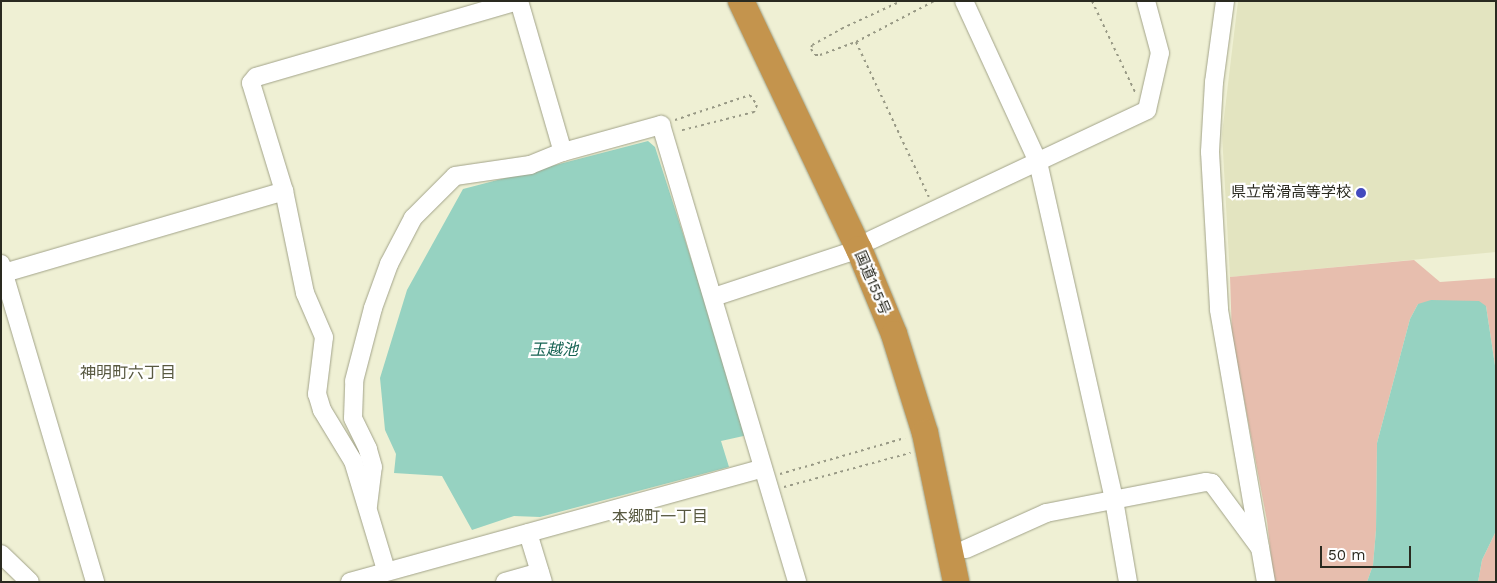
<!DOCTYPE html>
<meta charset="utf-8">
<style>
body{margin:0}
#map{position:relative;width:1497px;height:583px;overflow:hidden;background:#eff0d4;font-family:"Work Sans","Noto Sans JP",sans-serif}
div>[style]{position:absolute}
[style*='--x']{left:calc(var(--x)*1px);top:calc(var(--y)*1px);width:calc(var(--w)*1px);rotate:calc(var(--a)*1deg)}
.built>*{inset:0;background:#e3e4c0}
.green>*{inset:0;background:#e7beae}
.water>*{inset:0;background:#96d2c1}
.path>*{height:2px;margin-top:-1px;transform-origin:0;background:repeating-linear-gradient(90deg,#989985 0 2.5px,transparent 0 6.5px)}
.roads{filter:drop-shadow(0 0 1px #a2a389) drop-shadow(0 0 1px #a2a389)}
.minor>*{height:18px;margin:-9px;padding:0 9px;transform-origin:9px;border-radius:9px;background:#fff}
.highway>*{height:26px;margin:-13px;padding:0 13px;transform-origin:13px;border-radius:13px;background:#c4944d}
.dots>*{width:14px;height:14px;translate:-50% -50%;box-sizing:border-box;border:2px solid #fff;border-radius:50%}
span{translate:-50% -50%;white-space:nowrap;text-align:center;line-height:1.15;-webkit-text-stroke:4.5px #fff;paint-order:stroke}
.poi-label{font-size:15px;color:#2a2a20}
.right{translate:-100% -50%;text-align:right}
.street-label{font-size:15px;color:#2a2a20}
.water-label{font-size:16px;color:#166353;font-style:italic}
.neighbourhood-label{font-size:16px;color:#585941}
.frame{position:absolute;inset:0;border:2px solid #2a2a20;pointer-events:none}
.scale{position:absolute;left:1320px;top:546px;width:91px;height:22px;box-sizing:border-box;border:2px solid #2a2a20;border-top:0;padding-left:6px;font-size:15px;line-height:18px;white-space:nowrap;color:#2a2a20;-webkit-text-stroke:4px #fff;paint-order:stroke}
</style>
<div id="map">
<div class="built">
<div style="clip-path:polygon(1238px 1px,1496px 1px,1496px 252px,1230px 277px,1222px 134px)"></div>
</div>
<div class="green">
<div style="clip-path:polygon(1414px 260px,1440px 282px,1496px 278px,1496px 372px,1486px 306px,1418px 304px,1410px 319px,1377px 443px,1376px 530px,1373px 565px,1367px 582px,1274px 582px,1267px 521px,1232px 336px,1230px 277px)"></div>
<div style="clip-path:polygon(1496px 531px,1496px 582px,1478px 582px,1482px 560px)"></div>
</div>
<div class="water">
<div style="clip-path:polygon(648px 141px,655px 147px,748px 435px,721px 441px,729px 467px,540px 517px,514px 516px,472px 530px,442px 476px,394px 473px,396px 454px,385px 430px,380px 378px,407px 290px,463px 189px)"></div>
<div style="clip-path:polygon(1431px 300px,1479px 301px,1486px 306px,1496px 372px,1496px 531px,1482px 560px,1478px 582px,1367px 582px,1373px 565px,1376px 530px,1377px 443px,1410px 319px,1418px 304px)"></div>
</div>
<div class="path">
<div style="--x:896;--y:1;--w:7;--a:0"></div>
<div style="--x:1092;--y:1;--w:101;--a:64.7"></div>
<div style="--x:897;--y:3;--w:60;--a:155.2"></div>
<div style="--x:843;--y:28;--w:35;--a:151"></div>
<div style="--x:812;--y:45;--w:4;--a:104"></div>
<div style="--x:811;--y:49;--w:7;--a:56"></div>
<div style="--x:815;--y:55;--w:5;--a:0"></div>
<div style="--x:820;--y:55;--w:38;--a:-20"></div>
<div style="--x:856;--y:42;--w:171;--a:64.8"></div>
<div style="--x:856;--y:42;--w:88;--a:-27.7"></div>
<div style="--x:675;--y:120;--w:79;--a:-18.4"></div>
<div style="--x:750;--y:95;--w:12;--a:55"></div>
<div style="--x:757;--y:105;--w:8;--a:113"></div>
<div style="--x:754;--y:112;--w:77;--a:165.8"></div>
<div style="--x:780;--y:474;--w:130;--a:-16.1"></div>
<div style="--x:784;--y:487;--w:131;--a:-15.1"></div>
</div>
<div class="roads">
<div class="minor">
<div style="--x:519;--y:1;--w:157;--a:73.8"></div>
<div style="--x:964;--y:1;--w:177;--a:65.3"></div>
<div style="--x:1038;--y:162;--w:346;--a:77.3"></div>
<div style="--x:1114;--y:500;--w:83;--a:80.3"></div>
<div style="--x:1225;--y:1;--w:82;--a:97.7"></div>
<div style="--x:1214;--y:82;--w:70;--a:93.3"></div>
<div style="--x:1210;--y:152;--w:158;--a:86.7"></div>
<div style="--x:1219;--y:310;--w:276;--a:80.2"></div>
<div style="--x:871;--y:240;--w:305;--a:-25.2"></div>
<div style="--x:1147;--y:110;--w:58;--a:-77.2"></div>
<div style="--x:1160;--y:53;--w:54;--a:-105.1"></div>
<div style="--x:1;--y:264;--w:332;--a:73.5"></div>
<div style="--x:4;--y:273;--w:292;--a:-16.3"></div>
<div style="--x:714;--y:297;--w:153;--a:-18.3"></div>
<div style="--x:368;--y:506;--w:39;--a:-83"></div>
<div style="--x:373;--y:467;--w:19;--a:-106"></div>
<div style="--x:368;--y:449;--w:34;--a:-116"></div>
<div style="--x:353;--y:418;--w:37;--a:-88"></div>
<div style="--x:354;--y:381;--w:75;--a:-75.4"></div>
<div style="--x:373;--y:308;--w:47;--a:-70"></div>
<div style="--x:389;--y:264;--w:52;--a:-62.4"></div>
<div style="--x:413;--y:218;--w:59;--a:-45"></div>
<div style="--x:455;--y:176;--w:76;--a:-8.3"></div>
<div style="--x:530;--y:165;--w:35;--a:-22"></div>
<div style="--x:563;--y:152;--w:102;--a:-15.4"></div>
<div style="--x:661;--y:125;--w:477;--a:73.4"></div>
<div style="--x:528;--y:533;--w:51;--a:73"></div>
<div style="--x:966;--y:549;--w:88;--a:-24.2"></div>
<div style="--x:1046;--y:513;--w:163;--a:-11"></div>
<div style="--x:1206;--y:482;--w:6;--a:9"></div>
<div style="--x:1212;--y:483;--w:81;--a:53.6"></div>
<div style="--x:1;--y:554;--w:40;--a:44"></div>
<div style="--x:386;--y:570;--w:114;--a:-106.8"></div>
<div style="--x:353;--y:461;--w:60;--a:-121.3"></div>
<div style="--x:322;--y:410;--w:17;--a:-107"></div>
<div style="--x:317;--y:394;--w:57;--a:-83"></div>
<div style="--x:324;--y:337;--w:48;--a:-113.4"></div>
<div style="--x:305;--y:293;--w:104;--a:-101.6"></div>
<div style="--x:284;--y:191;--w:113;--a:-107"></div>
<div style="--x:251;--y:83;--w:8;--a:-50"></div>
<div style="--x:256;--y:77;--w:273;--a:-16.2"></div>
<div style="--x:350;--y:582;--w:428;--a:-15.4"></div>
<div style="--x:505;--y:582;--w:36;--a:-16"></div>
</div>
<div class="highway">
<div style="--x:741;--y:1;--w:275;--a:64.6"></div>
<div style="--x:859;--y:249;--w:92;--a:67.6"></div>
<div style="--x:894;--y:334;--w:104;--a:72.6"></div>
<div style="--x:925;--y:433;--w:152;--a:78.2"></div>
</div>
</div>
<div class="dots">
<div style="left:1361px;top:193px;background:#434abe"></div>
</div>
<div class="poi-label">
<span class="right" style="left:1351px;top:193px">県立常滑高等学校</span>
</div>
<div class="street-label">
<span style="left:872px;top:283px;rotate:67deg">国道155号</span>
</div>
<div class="water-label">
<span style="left:554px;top:350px">玉越池</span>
</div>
<div class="neighbourhood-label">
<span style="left:128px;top:373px">神明町六丁目</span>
<span style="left:660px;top:517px">本郷町一丁目</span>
</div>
<div class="frame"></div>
<div class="scale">50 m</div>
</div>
